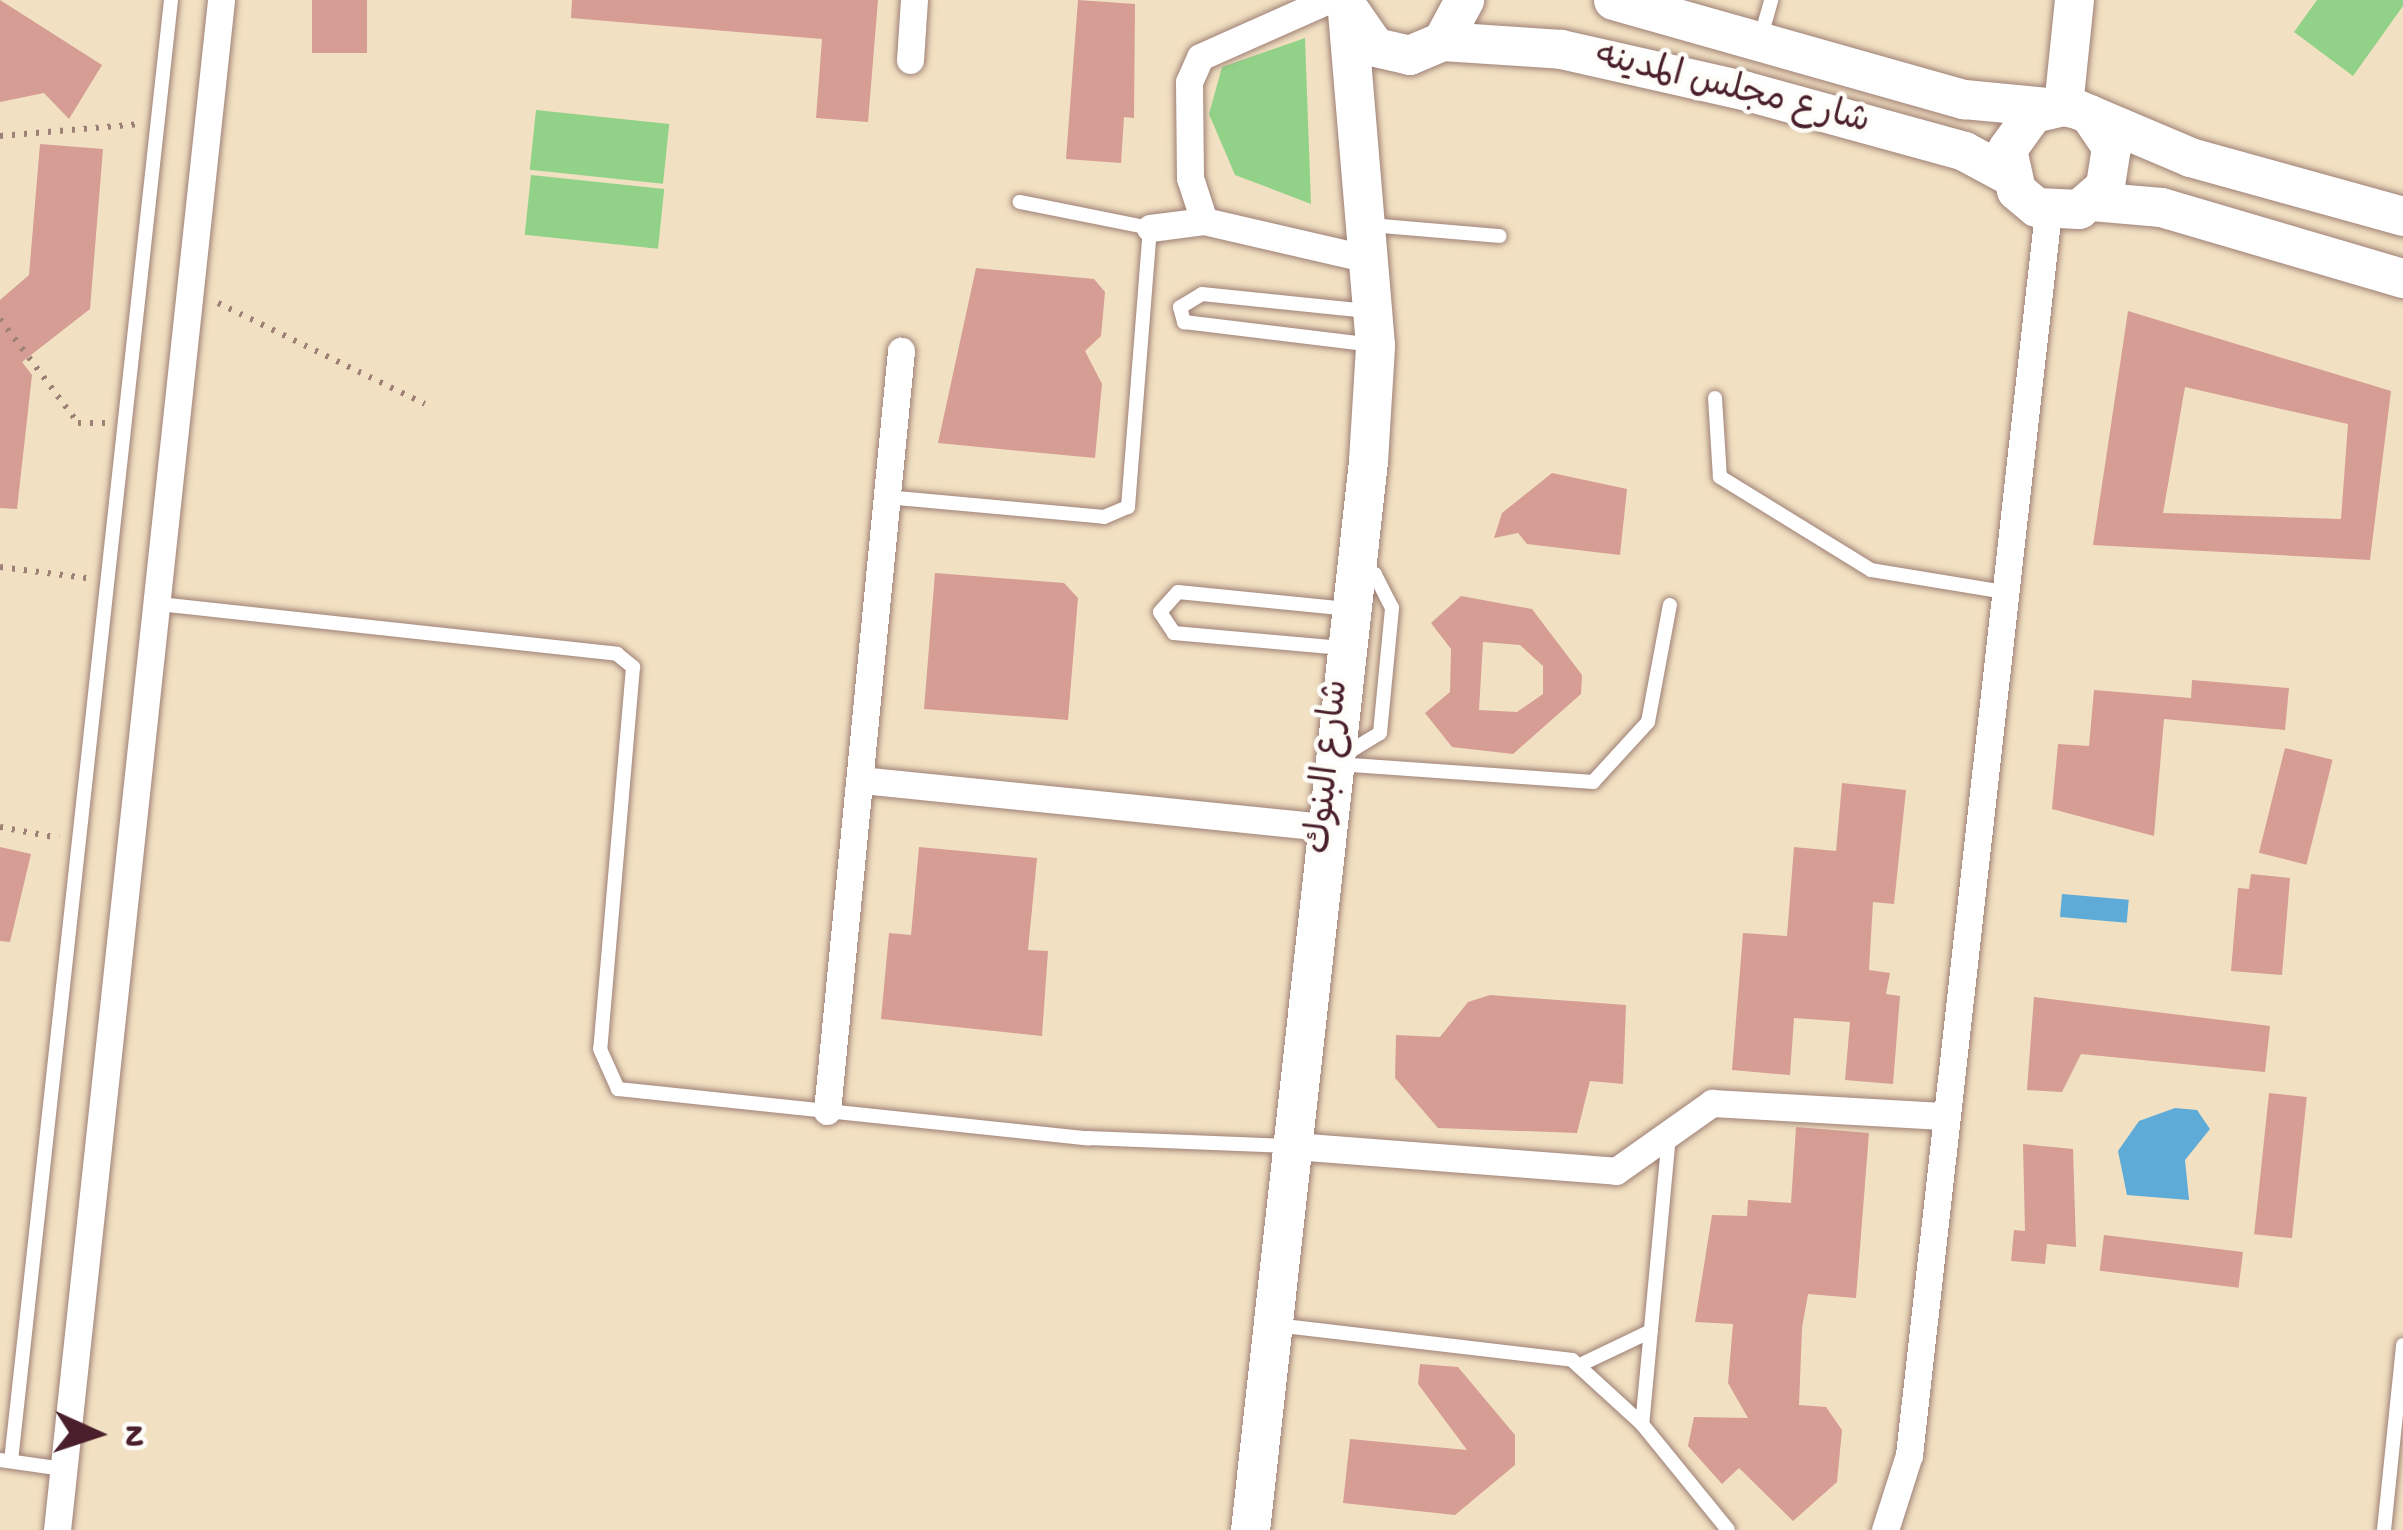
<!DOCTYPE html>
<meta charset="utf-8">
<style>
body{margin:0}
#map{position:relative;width:2403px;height:1530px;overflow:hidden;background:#f2e0c2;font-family:"Gochi Hand","Playpen Sans Arabic",sans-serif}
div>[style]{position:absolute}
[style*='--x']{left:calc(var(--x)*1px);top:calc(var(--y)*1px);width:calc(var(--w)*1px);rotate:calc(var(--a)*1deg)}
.green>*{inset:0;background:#92d288;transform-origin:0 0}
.water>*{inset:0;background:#5dabd6;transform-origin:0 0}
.building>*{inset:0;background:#d59d94;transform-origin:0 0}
.path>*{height:6px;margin-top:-3px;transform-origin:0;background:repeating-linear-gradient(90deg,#9e8076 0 3px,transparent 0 12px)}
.roads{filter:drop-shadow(0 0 3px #9e8076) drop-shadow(0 0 3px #9e8076)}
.service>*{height:14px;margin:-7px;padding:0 7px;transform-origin:7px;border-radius:7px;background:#fff}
.minor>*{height:27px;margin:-13.5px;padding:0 13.5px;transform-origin:13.5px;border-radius:13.5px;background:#fff}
.secondary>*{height:39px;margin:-19.5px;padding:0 19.5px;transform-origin:19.5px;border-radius:19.5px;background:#fff}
span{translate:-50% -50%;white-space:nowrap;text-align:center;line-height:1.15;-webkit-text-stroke:9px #fdfcf7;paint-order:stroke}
.street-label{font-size:36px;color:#4a1f2b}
.north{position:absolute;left:36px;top:1374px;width:120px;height:120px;-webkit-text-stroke:9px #fdfcf7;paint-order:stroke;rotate:93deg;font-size:33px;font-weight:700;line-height:48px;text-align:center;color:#4a1f2b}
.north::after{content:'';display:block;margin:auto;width:42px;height:54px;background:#4a1f2b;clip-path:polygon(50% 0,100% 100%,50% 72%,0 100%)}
</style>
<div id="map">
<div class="green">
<div style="clip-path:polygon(2317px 0,2403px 0,2403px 6px,2353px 76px,2294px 32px)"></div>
<div style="clip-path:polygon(1305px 38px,1311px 204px,1235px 175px,1209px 114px,1222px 67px)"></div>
<div style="left:536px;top:110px;width:134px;height:60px;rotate:6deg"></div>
<div style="left:531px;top:175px;width:134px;height:60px;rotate:6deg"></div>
</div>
<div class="water">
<div style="left:2062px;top:894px;width:67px;height:23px;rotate:5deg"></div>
<div style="clip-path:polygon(2175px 1108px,2197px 1110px,2210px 1129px,2185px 1160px,2189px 1200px,2127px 1195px,2118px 1151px,2139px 1121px)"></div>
</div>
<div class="building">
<div style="clip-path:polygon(0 0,102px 65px,69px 119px,44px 93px,0 102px)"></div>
<div style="left:312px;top:0;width:55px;height:53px"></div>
<div style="clip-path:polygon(572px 0,878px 0,868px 122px,816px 118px,822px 39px,571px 18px)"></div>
<div style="clip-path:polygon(1078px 0,1135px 4px,1134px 118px,1124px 117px,1121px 163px,1066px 159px)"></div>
<div style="clip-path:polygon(40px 144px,103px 149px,90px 309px,22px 362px,32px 375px,17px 509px,0 508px,0 300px,29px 275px)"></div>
<div style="clip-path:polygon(976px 268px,1094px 279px,1105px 292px,1101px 336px,1085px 351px,1102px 384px,1095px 458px,938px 443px)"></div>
<div style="clip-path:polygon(evenodd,2128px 311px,2391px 391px,2370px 560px,2093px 545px,2128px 311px,2185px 387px,2348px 424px,2341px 519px,2163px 513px,2185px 387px)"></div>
<div style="clip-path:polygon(1552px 473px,1627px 489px,1620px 555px,1527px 544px,1518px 533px,1494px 538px,1502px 513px)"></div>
<div style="clip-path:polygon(935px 573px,1064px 583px,1078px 598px,1068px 720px,924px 709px)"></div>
<div style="clip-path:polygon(evenodd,1461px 596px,1532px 609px,1582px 675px,1581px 694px,1513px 754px,1452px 747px,1425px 713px,1450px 692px,1451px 649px,1431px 623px,1461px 596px,1483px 642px,1520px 645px,1543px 666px,1543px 694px,1517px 712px,1479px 710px,1483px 642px)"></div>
<div style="clip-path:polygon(2192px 680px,2289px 688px,2285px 730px,2164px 719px,2154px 836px,2052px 809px,2058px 744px,2089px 746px,2094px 690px,2191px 698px)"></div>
<div style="left:2285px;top:748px;width:49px;height:108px;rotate:14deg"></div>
<div style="clip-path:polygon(1842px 783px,1906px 790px,1894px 904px,1873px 902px,1869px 970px,1890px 973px,1886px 994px,1900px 996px,1893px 1084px,1845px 1080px,1850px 1022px,1794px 1018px,1790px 1075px,1732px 1070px,1743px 933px,1787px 936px,1794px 847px,1836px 851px)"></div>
<div style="clip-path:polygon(0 847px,31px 854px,10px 942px,0 941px)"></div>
<div style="clip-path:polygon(919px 847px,1037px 858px,1028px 950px,1048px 951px,1042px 1036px,881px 1019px,889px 933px,911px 935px)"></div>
<div style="clip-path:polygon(2251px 874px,2290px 878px,2282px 975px,2231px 971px,2238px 888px,2249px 889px)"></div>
<div style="clip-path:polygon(1490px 995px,1626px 1005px,1623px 1084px,1590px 1081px,1577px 1133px,1438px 1128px,1395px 1078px,1396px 1035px,1440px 1037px,1468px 1002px)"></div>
<div style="clip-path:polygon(2034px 997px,2270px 1026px,2265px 1072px,2081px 1054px,2062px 1092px,2027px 1090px)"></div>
<div style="left:2269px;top:1093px;width:38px;height:142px;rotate:6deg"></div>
<div style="clip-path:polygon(1796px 1127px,1869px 1133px,1856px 1298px,1808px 1294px,1802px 1328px,1799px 1405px,1826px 1407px,1842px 1430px,1837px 1482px,1793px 1521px,1739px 1468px,1722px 1484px,1688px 1446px,1694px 1417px,1748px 1418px,1728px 1383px,1733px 1324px,1695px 1322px,1712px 1215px,1747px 1216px,1748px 1200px,1791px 1203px)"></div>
<div style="clip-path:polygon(2023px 1144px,2073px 1149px,2076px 1247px,2047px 1244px,2045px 1264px,2011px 1261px,2014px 1230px,2025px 1231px)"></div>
<div style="left:2104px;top:1235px;width:140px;height:36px;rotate:7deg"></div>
<div style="clip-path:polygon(1420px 1364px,1458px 1367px,1515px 1435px,1515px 1465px,1455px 1515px,1343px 1503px,1350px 1439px,1467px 1450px,1418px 1384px)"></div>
</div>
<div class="path">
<div style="--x:0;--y:136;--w:141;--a:-4.9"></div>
<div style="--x:218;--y:303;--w:230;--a:26"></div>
<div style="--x:0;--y:319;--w:130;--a:53.1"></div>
<div style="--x:78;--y:423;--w:28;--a:0"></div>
<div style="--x:0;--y:567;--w:87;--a:7.3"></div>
<div style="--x:0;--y:827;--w:60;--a:10.6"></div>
</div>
<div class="roads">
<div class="service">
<div style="--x:1761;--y:36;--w:37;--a:-74"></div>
<div style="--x:1371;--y:225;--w:129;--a:4.9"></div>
<div style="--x:1367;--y:311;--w:166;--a:-174.1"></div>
<div style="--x:1202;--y:294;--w:26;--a:149"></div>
<div style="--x:1180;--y:307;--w:16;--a:75"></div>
<div style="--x:1184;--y:322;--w:191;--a:6.9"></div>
<div style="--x:1715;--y:398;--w:79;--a:86.4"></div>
<div style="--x:1720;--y:477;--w:177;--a:31.6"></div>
<div style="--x:1871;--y:570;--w:129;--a:9.4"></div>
<div style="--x:886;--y:497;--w:219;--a:5.2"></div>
<div style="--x:1104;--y:517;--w:26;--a:-23"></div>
<div style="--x:1128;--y:507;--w:280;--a:-85.5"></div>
<div style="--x:1150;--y:228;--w:133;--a:-168.7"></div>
<div style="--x:159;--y:604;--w:461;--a:6.2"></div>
<div style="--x:617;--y:654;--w:21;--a:39"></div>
<div style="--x:633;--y:667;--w:383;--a:94.9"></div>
<div style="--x:600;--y:1049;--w:44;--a:65.8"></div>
<div style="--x:618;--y:1089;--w:473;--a:6"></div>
<div style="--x:1088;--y:1138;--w:201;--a:2.3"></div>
<div style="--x:1342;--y:648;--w:169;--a:-174.9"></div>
<div style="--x:1174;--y:633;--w:25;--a:-124"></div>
<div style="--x:1160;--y:612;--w:27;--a:-48"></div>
<div style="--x:1178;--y:592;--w:170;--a:5.7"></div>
<div style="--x:1344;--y:755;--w:42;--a:-31.4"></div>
<div style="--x:1380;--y:733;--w:126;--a:-84.5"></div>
<div style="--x:1392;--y:608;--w:38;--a:-117"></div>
<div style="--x:1375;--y:574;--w:18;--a:-171"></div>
<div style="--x:1337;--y:764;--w:257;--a:4"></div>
<div style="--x:1593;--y:782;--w:81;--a:-47.5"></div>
<div style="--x:1648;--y:722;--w:119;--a:-79.4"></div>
<div style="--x:1669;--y:1135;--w:290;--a:95.3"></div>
<div style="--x:1642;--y:1424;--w:136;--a:50.9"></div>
<div style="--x:1276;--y:1325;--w:298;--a:6.7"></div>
<div style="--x:1572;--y:1360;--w:95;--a:42.4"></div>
<div style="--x:1584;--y:1363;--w:74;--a:-25.5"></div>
<div style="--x:0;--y:1460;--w:64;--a:8.1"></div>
<div style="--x:11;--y:1461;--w:1470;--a:-83.75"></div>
<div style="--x:2384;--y:1530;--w:186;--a:-84.1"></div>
</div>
<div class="minor">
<div style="--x:910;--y:60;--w:60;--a:-86.2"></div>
<div style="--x:1204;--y:221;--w:169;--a:13"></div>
<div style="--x:1150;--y:228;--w:54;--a:-7.4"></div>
<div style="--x:1204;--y:221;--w:45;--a:-108"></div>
<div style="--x:1190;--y:178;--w:96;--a:-90.6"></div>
<div style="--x:1189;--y:82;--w:27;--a:-66"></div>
<div style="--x:1200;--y:57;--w:140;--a:-24"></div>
<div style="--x:861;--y:780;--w:464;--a:5.8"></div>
<div style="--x:827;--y:1111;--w:764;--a:-84.44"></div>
<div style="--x:1294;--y:1146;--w:323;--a:4.4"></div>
<div style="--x:1616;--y:1171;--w:118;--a:-35.3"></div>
<div style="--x:1712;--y:1103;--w:231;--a:3.2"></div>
<div style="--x:57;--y:1530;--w:1539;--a:-83.88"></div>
<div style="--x:1885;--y:1530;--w:79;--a:-72.3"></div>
<div style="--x:1909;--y:1455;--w:1252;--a:-83.62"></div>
</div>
<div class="secondary">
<div style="--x:1613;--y:0;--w:365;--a:15.8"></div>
<div style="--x:1964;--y:99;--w:83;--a:5.5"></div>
<div style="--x:1348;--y:8;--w:47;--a:55.3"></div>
<div style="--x:1375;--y:47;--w:35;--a:13"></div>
<div style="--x:1409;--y:55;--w:36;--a:-23"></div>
<div style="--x:1442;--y:41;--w:47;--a:-61.8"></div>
<div style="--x:1442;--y:41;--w:119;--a:3.8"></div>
<div style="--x:1561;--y:49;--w:187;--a:12.7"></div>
<div style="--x:1743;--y:90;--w:229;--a:15.4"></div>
<div style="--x:1964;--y:151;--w:55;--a:28.4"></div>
<div style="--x:2063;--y:106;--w:107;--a:-84.1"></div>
<div style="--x:2089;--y:114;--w:40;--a:56"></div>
<div style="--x:2111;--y:147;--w:39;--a:99"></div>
<div style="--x:2105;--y:186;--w:35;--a:139"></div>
<div style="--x:2079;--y:209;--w:43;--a:-177.3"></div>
<div style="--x:2036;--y:207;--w:26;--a:-140"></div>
<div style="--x:2016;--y:190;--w:42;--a:-102.4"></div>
<div style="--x:2007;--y:149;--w:44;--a:-54.2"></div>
<div style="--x:2033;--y:113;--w:31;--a:-13"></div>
<div style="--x:2063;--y:106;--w:14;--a:12"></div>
<div style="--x:2077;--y:109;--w:123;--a:23"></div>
<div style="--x:2190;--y:157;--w:221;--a:15.5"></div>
<div style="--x:2092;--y:201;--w:69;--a:5"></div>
<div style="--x:2161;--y:207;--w:252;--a:16.4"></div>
<div style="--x:1250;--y:1530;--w:1075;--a:-83.7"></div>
<div style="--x:1368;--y:461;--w:116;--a:-86.5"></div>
<div style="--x:1375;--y:345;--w:343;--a:-94.8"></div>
</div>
</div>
<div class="street-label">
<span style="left:1732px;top:91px;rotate:14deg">شارع مجلس المدينه</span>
<span style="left:1330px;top:767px;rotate:-84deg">شارع البنوك</span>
</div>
<div class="north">N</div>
</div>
